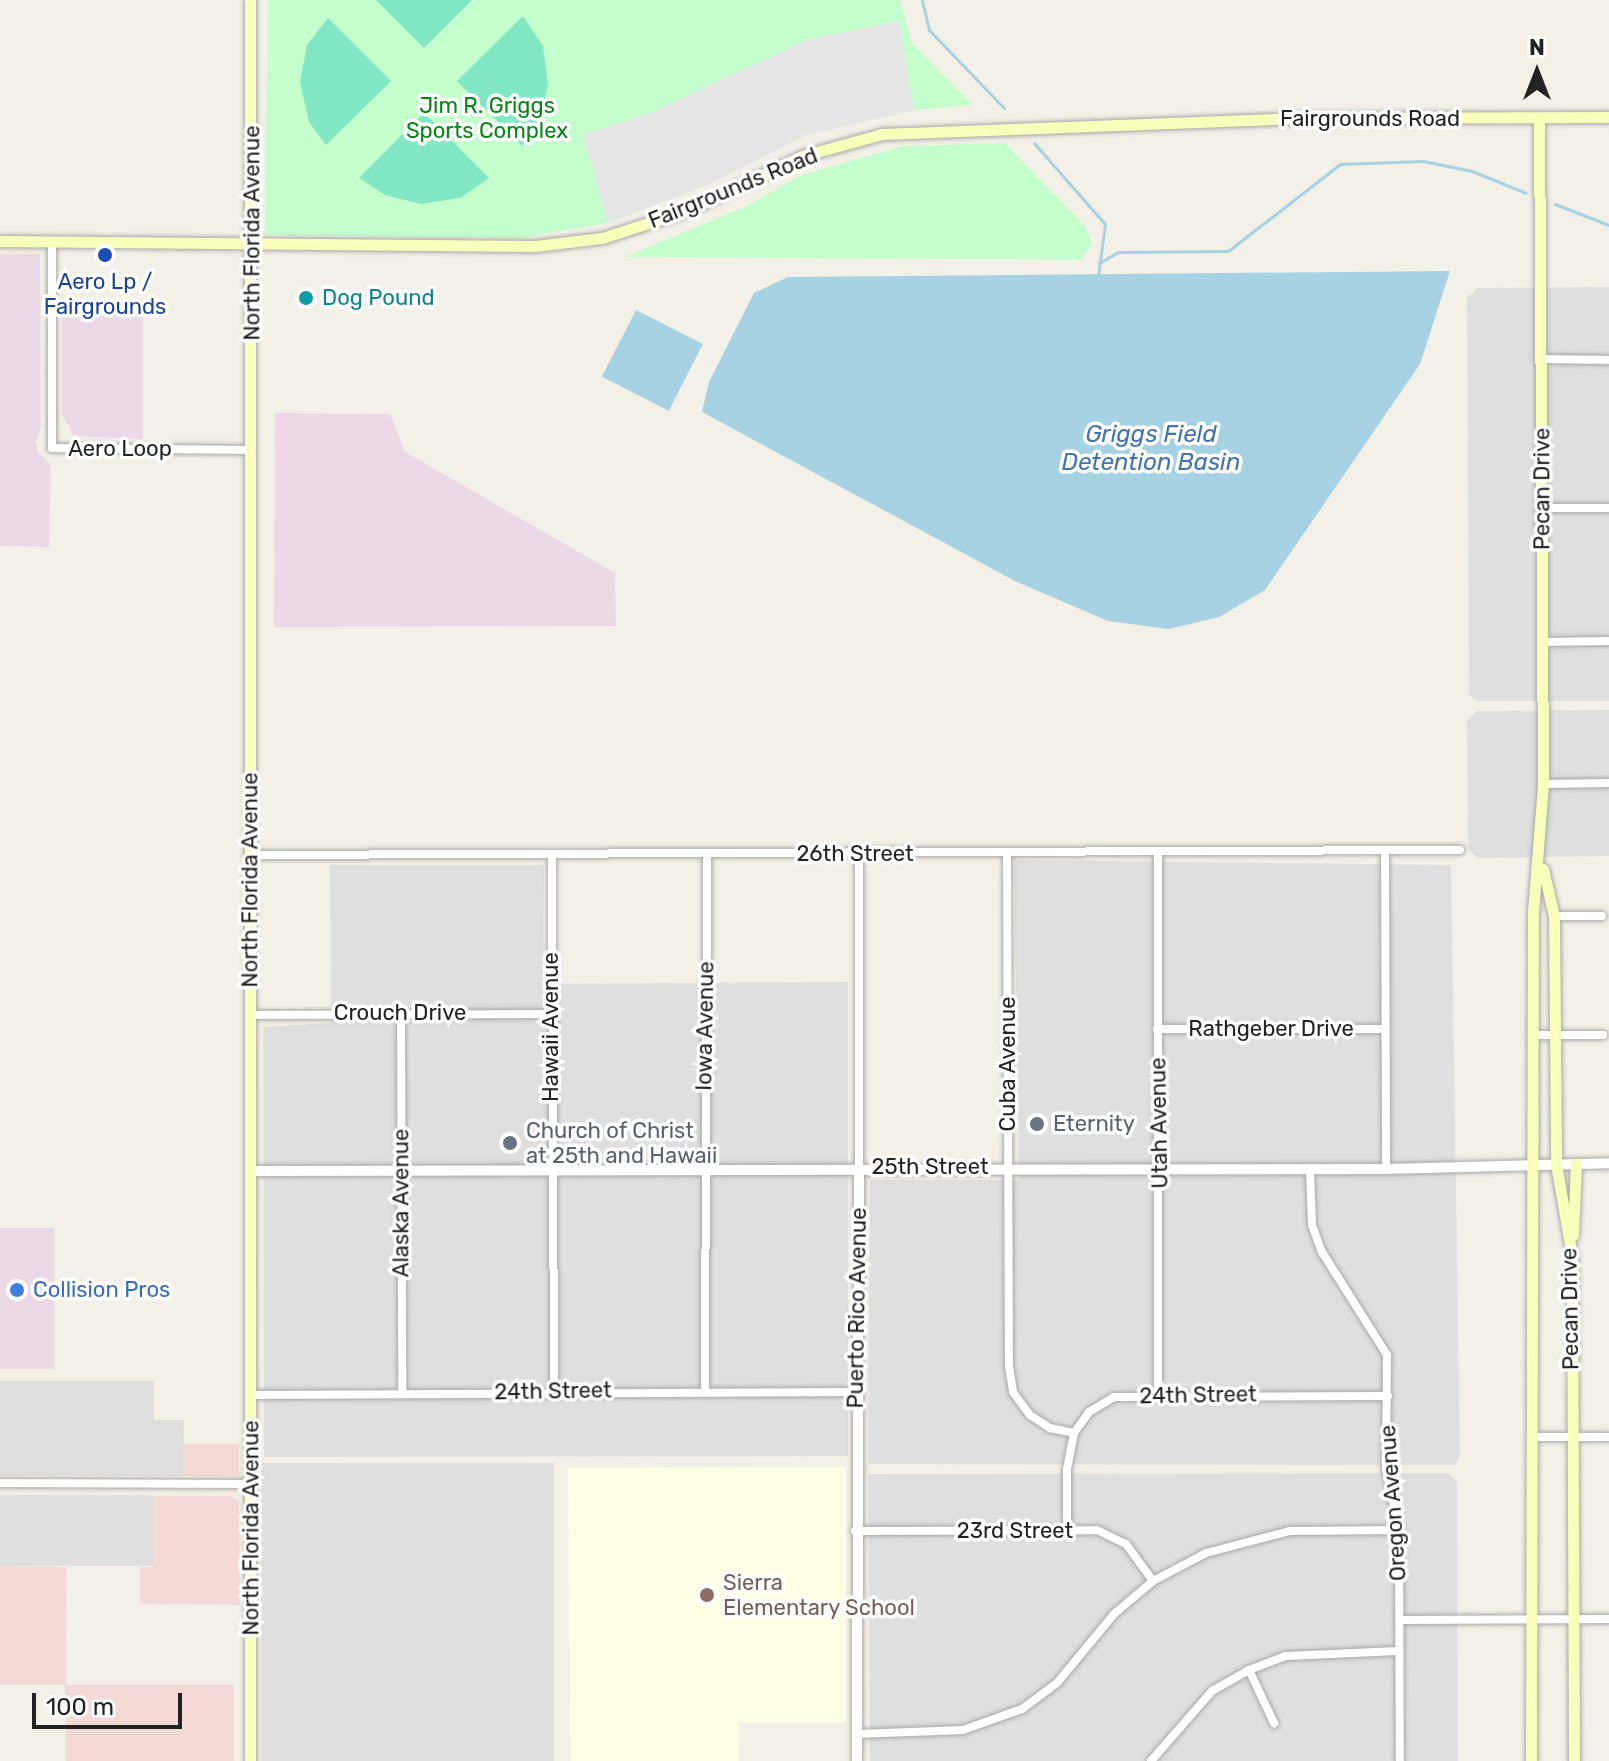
<!DOCTYPE html>
<style>
body{margin:0}
#map{position:relative;width:1609px;height:1761px;overflow:hidden;background:#f3f0e8;font-family:Rubik,sans-serif}
div>[style]{position:absolute}
[style*='--x']{left:calc(var(--x)*1px);top:calc(var(--y)*1px);width:calc(var(--w)*1px);rotate:calc(var(--a)*1deg)}
.residential>*{inset:0;background:#e0dfdf;transform-origin:0 0}
.commercial>*{inset:0;background:#f4dad7;transform-origin:0 0}
.industrial>*{inset:0;background:#ecd9e8;transform-origin:0 0}
.education>*{inset:0;background:#fdffe5}
.park>*{inset:0;background:#c4fecc}
.pitch>*{inset:0;background:#81e7c5}
.parking>*{inset:0;background:#e6e6e6}
.water>*{inset:0;background:#a6d2e3;transform-origin:0 0}
.stream>*{height:3px;margin:-1.5px;padding:0 1.5px;transform-origin:1.5px;border-radius:1.5px;background:#a6d2e3}
.roads{filter:drop-shadow(0 0 2px #a9a9a9) drop-shadow(0 0 2px #a9a9a9)}
.minor>*{height:8px;margin:-4px;padding:0 4px;transform-origin:4px;border-radius:4px;background:#fff}
.tertiary>*{height:10px;margin:-5px;padding:0 5px;transform-origin:5px;border-radius:5px;background:#fff}
.secondary>*{height:11px;margin:-5.5px;padding:0 5.5px;transform-origin:5.5px;border-radius:5.5px;background:#f7ffba}
.dots>*{width:22px;height:22px;translate:-50% -50%;box-sizing:border-box;border:4px solid #fff;border-radius:50%}
span{translate:-50% -50%;white-space:nowrap;text-align:center;line-height:1.15;-webkit-text-stroke:7px #fff;paint-order:stroke}
.park-label{font-size:22px;color:#048716}
.street-label{font-size:22px;color:#222}
.transit-label{font-size:22px;color:#164399}
.culture-label{font-size:22px;color:#0d838f}
.left{translate:0 -50%;text-align:left}
.worship-label{font-size:22px;color:#5b616d}
.shop-label{font-size:22px;color:#366cbe}
.education-label{font-size:22px;color:#785e54}
.water-label{font-size:24px;color:#4274b2;font-style:italic}
.north{position:absolute;left:1497px;top:32px;width:80px;height:80px;-webkit-text-stroke:6px #fff;paint-order:stroke;rotate:0deg;font-size:22px;font-weight:700;line-height:32px;text-align:center;color:#222}
.north::after{content:'';display:block;margin:auto;width:28px;height:36px;background:#222;clip-path:polygon(50% 0,100% 100%,50% 72%,0 100%)}
.scale{position:absolute;left:32px;top:1693px;width:150px;height:36px;box-sizing:border-box;border:4px solid #222;border-top:0;padding-left:10px;font-size:24px;line-height:28px;white-space:nowrap;color:#222;-webkit-text-stroke:6px #fff;paint-order:stroke}
</style>
<div id="map">
<div class="residential">
<div style="clip-path:polygon(1609px 287px,1609px 701px,1477px 701px,1469px 694px,1467px 298px,1478px 288px)"></div>
<div style="clip-path:polygon(1609px 710px,1609px 856px,1477px 858px,1468px 849px,1467px 720px,1477px 711px)"></div>
<div style="clip-path:polygon(1014px 860px,1451px 865px,1460px 1457px,1455px 1465px,868px 1464px,870px 1180px,1019px 1180px)"></div>
<div style="clip-path:polygon(330px 865px,544px 865px,543px 984px,848px 982px,848px 1456px,264px 1457px,263px 1027px,331px 1023px)"></div>
<div style="clip-path:polygon(0 1381px,154px 1381px,154px 1420px,184px 1420px,183px 1476px,0 1475px)"></div>
<div style="left:261px;top:1463px;width:293px;height:298px"></div>
<div style="clip-path:polygon(1448px 1473px,1457px 1482px,1458px 1761px,870px 1761px,868px 1474px)"></div>
<div style="left:0;top:1495px;width:154px;height:71px"></div>
</div>
<div class="commercial">
<div style="left:183px;top:1444px;width:56px;height:32px"></div>
<div style="clip-path:polygon(154px 1496px,231px 1496px,239px 1501px,240px 1605px,140px 1604px,140px 1567px,154px 1567px)"></div>
<div style="clip-path:polygon(0 1566px,67px 1567px,66px 1685px,234px 1685px,234px 1761px,66px 1761px,65px 1685px,0 1685px)"></div>
</div>
<div class="industrial">
<div style="clip-path:polygon(0 254px,40px 254px,41px 427px,36px 441px,38px 452px,51px 465px,49px 547px,0 546px)"></div>
<div style="clip-path:polygon(143px 310px,143px 439px,74px 436px,62px 415px,62px 312px)"></div>
<div style="clip-path:polygon(275px 413px,390px 414px,405px 452px,615px 573px,616px 626px,274px 627px)"></div>
<div style="left:0;top:1228px;width:54px;height:141px"></div>
</div>
<div class="education">
<div style="clip-path:polygon(846px 1467px,846px 1722px,739px 1722px,738px 1761px,570px 1761px,568px 1468px)"></div>
</div>
<div class="park">
<div style="clip-path:polygon(268px 0,900px 0,912px 43px,973px 105px,914px 110px,807px 135px,710px 184px,608px 223px,521px 238px,265px 235px)"></div>
<div style="clip-path:polygon(1005px 143px,1085px 226px,1092px 243px,1082px 260px,625px 257px,744px 207px,802px 175px,903px 146px)"></div>
</div>
<div class="pitch">
<div style="clip-path:polygon(376px 0,472px 0,424px 48px)"></div>
<div style="clip-path:polygon(523px 16px,543px 46px,548px 85px,540px 120px,522px 146px,457px 81px)"></div>
<div style="clip-path:polygon(328px 18px,391px 81px,326px 145px,309px 122px,300px 82px,307px 45px)"></div>
<div style="clip-path:polygon(424px 113px,489px 178px,460px 198px,421px 204px,385px 195px,359px 178px)"></div>
</div>
<div class="parking">
<div style="clip-path:polygon(899px 21px,914px 110px,807px 135px,710px 184px,608px 223px,583px 135px,650px 113px,806px 40px)"></div>
</div>
<div class="water">
<div style="clip-path:polygon(1450px 271px,1420px 364px,1265px 590px,1219px 617px,1169px 629px,1108px 621px,1015px 581px,702px 412px,709px 382px,754px 293px,788px 277px)"></div>
<div style="left:636px;top:310px;width:75px;height:75px;rotate:27deg"></div>
</div>
<div class="stream">
<div style="--x:922;--y:0;--w:31;--a:77"></div>
<div style="--x:929;--y:30;--w:108;--a:46.1"></div>
<div style="--x:1034;--y:143;--w:108;--a:48.8"></div>
<div style="--x:1105;--y:224;--w:52;--a:97.7"></div>
<div style="--x:1555;--y:204;--w:58;--a:21.3"></div>
<div style="--x:1099;--y:263;--w:22;--a:-30"></div>
<div style="--x:1118;--y:252;--w:110;--a:-0.5"></div>
<div style="--x:1228;--y:251;--w:142;--a:-37.8"></div>
<div style="--x:1340;--y:164;--w:83;--a:-2.1"></div>
<div style="--x:1423;--y:161;--w:50;--a:11.5"></div>
<div style="--x:1472;--y:171;--w:58;--a:22.2"></div>
</div>
<div class="roads">
<div class="minor">
<div style="--x:52;--y:242;--w:206;--a:90"></div>
<div style="--x:52;--y:448;--w:198;--a:0.6"></div>
<div style="--x:1542;--y:359;--w:67;--a:0.9"></div>
<div style="--x:1543;--y:508;--w:66;--a:0"></div>
<div style="--x:1542;--y:642;--w:67;--a:-0.9"></div>
<div style="--x:1543;--y:784;--w:66;--a:-0.9"></div>
<div style="--x:1385;--y:850;--w:319;--a:89.8"></div>
<div style="--x:1007;--y:852;--w:514;--a:89.78"></div>
<div style="--x:1009;--y:1366;--w:26;--a:81"></div>
<div style="--x:1013;--y:1392;--w:29;--a:54"></div>
<div style="--x:1030;--y:1415;--w:24;--a:33"></div>
<div style="--x:1050;--y:1428;--w:25;--a:12"></div>
<div style="--x:1158;--y:852;--w:541;--a:90"></div>
<div style="--x:250;--y:855;--w:1210;--a:-0.24"></div>
<div style="--x:552;--y:855;--w:537;--a:89.79"></div>
<div style="--x:1554;--y:916;--w:48;--a:0"></div>
<div style="--x:401;--y:1013;--w:380;--a:89.8"></div>
<div style="--x:249;--y:1015;--w:301;--a:-0.2"></div>
<div style="--x:1157;--y:1029;--w:228;--a:0"></div>
<div style="--x:1533;--y:1035;--w:70;--a:0"></div>
<div style="--x:859;--y:1167;--w:312;--a:-90"></div>
<div style="--x:1310;--y:1170;--w:55;--a:87.9"></div>
<div style="--x:1312;--y:1225;--w:29;--a:70"></div>
<div style="--x:1322;--y:1252;--w:122;--a:57.7"></div>
<div style="--x:1387;--y:1355;--w:113;--a:90.5"></div>
<div style="--x:1386;--y:1468;--w:63;--a:78.2"></div>
<div style="--x:1399;--y:1530;--w:231;--a:89.8"></div>
<div style="--x:705;--y:1390;--w:536;--a:-89.79"></div>
<div style="--x:251;--y:1395;--w:604;--a:-0.28"></div>
<div style="--x:1532;--y:1437;--w:77;--a:0"></div>
<div style="--x:0;--y:1483;--w:252;--a:0.2"></div>
<div style="--x:1067;--y:1530;--w:61;--a:-90"></div>
<div style="--x:1067;--y:1469;--w:37;--a:-79"></div>
<div style="--x:1074;--y:1433;--w:26;--a:-54"></div>
<div style="--x:1089;--y:1412;--w:29;--a:-31"></div>
<div style="--x:1114;--y:1397;--w:274;--a:-0.2"></div>
<div style="--x:855;--y:1531;--w:242;--a:-0.2"></div>
<div style="--x:1097;--y:1530;--w:32;--a:26"></div>
<div style="--x:1126;--y:1544;--w:46;--a:53.9"></div>
<div style="--x:1400;--y:1620;--w:209;--a:-0.3"></div>
<div style="--x:1249;--y:1670;--w:59;--a:64.7"></div>
<div style="--x:857;--y:1734;--w:106;--a:-2.2"></div>
<div style="--x:963;--y:1730;--w:63;--a:-19.6"></div>
<div style="--x:1022;--y:1709;--w:44;--a:-36.6"></div>
<div style="--x:1057;--y:1683;--w:89;--a:-50.4"></div>
<div style="--x:1114;--y:1614;--w:51;--a:-40.2"></div>
<div style="--x:1153;--y:1581;--w:60;--a:-27.8"></div>
<div style="--x:1206;--y:1553;--w:87;--a:-14.7"></div>
<div style="--x:1290;--y:1531;--w:109;--a:-0.5"></div>
<div style="--x:1151;--y:1761;--w:93;--a:-48.9"></div>
<div style="--x:1212;--y:1691;--w:43;--a:-29.6"></div>
<div style="--x:1249;--y:1670;--w:39;--a:-21"></div>
<div style="--x:1285;--y:1656;--w:114;--a:-2.5"></div>
</div>
<div class="tertiary">
<div style="--x:250;--y:1171;--w:1136;--a:-0.1"></div>
<div style="--x:1386;--y:1169;--w:223;--a:-1.5"></div>
<div style="--x:857;--y:1761;--w:594;--a:-89.81"></div>
</div>
<div class="secondary">
<div style="--x:0;--y:241;--w:535;--a:0.54"></div>
<div style="--x:535;--y:246;--w:67;--a:-6.8"></div>
<div style="--x:602;--y:238;--w:90;--a:-18"></div>
<div style="--x:688;--y:210;--w:126;--a:-25.3"></div>
<div style="--x:802;--y:156;--w:83;--a:-15.4"></div>
<div style="--x:882;--y:134;--w:413;--a:-2.2"></div>
<div style="--x:1295;--y:118;--w:314;--a:-0.2"></div>
<div style="--x:1543;--y:869;--w:48;--a:76.8"></div>
<div style="--x:1554;--y:916;--w:248;--a:89.5"></div>
<div style="--x:1556;--y:1164;--w:93;--a:80.1"></div>
<div style="--x:1572;--y:1256;--w:505;--a:89.77"></div>
<div style="--x:1573;--y:1235;--w:71;--a:-87.6"></div>
<div style="--x:250;--y:1761;--w:1761;--a:-90"></div>
<div style="--x:1531;--y:1761;--w:849;--a:-89.87"></div>
<div style="--x:1533;--y:912;--w:128;--a:-85.5"></div>
<div style="--x:1543;--y:784;--w:666;--a:-90.34"></div>
</div>
</div>
<div class="dots">
<div style="left:105px;top:255px;background:#1a4fb4"></div>
<div style="left:306px;top:298px;background:#0f9aa8"></div>
<div style="left:1037px;top:1124px;background:#6b7280"></div>
<div style="left:510px;top:1143px;background:#6b7280"></div>
<div style="left:17px;top:1290px;background:#3f7fe0"></div>
<div style="left:707px;top:1595px;background:#8d6e63"></div>
</div>
<div class="park-label">
<span style="left:487px;top:118px">Jim R. Griggs<br>Sports Complex</span>
</div>
<div class="street-label">
<span style="left:1370px;top:119px">Fairgrounds Road</span>
<span style="left:733px;top:188px;rotate:-22deg">Fairgrounds Road</span>
<span style="left:252px;top:233px;rotate:-90deg">North Florida Avenue</span>
<span style="left:120px;top:449px">Aero Loop</span>
<span style="left:1542px;top:489px;rotate:-90deg">Pecan Drive</span>
<span style="left:855px;top:854px">26th Street</span>
<span style="left:250px;top:880px;rotate:-90deg">North Florida Avenue</span>
<span style="left:400px;top:1013px">Crouch Drive</span>
<span style="left:705px;top:1026px;rotate:-89deg">Iowa Avenue</span>
<span style="left:551px;top:1027px;rotate:-90deg">Hawaii Avenue</span>
<span style="left:1271px;top:1029px">Rathgeber Drive</span>
<span style="left:1008px;top:1064px;rotate:-90deg">Cuba Avenue</span>
<span style="left:1159px;top:1123px;rotate:-91deg">Utah Avenue</span>
<span style="left:930px;top:1167px">25th Street</span>
<span style="left:401px;top:1203px;rotate:-90deg">Alaska Avenue</span>
<span style="left:857px;top:1308px;rotate:-89deg">Puerto Rico Avenue</span>
<span style="left:1570px;top:1309px;rotate:-91deg">Pecan Drive</span>
<span style="left:553px;top:1391px;rotate:-1deg">24th Street</span>
<span style="left:1198px;top:1395px;rotate:-1deg">24th Street</span>
<span style="left:1393px;top:1503px;rotate:-94deg">Oregon Avenue</span>
<span style="left:251px;top:1528px;rotate:-90deg">North Florida Avenue</span>
<span style="left:1015px;top:1531px">23rd Street</span>
</div>
<div class="transit-label">
<span style="left:105px;top:294px">Aero Lp /<br>Fairgrounds</span>
</div>
<div class="culture-label">
<span class="left" style="left:322px;top:298px">Dog Pound</span>
</div>
<div class="worship-label">
<span class="left" style="left:1053px;top:1124px">Eternity</span>
<span class="left" style="left:526px;top:1143px">Church of Christ<br>at 25th and Hawaii</span>
</div>
<div class="shop-label">
<span class="left" style="left:33px;top:1290px">Collision Pros</span>
</div>
<div class="education-label">
<span class="left" style="left:723px;top:1595px">Sierra<br>Elementary School</span>
</div>
<div class="water-label">
<span style="left:1151px;top:449px">Griggs Field<br>Detention Basin</span>
</div>
<div class="north">N</div>
<div class="scale">100 m</div>
</div>
